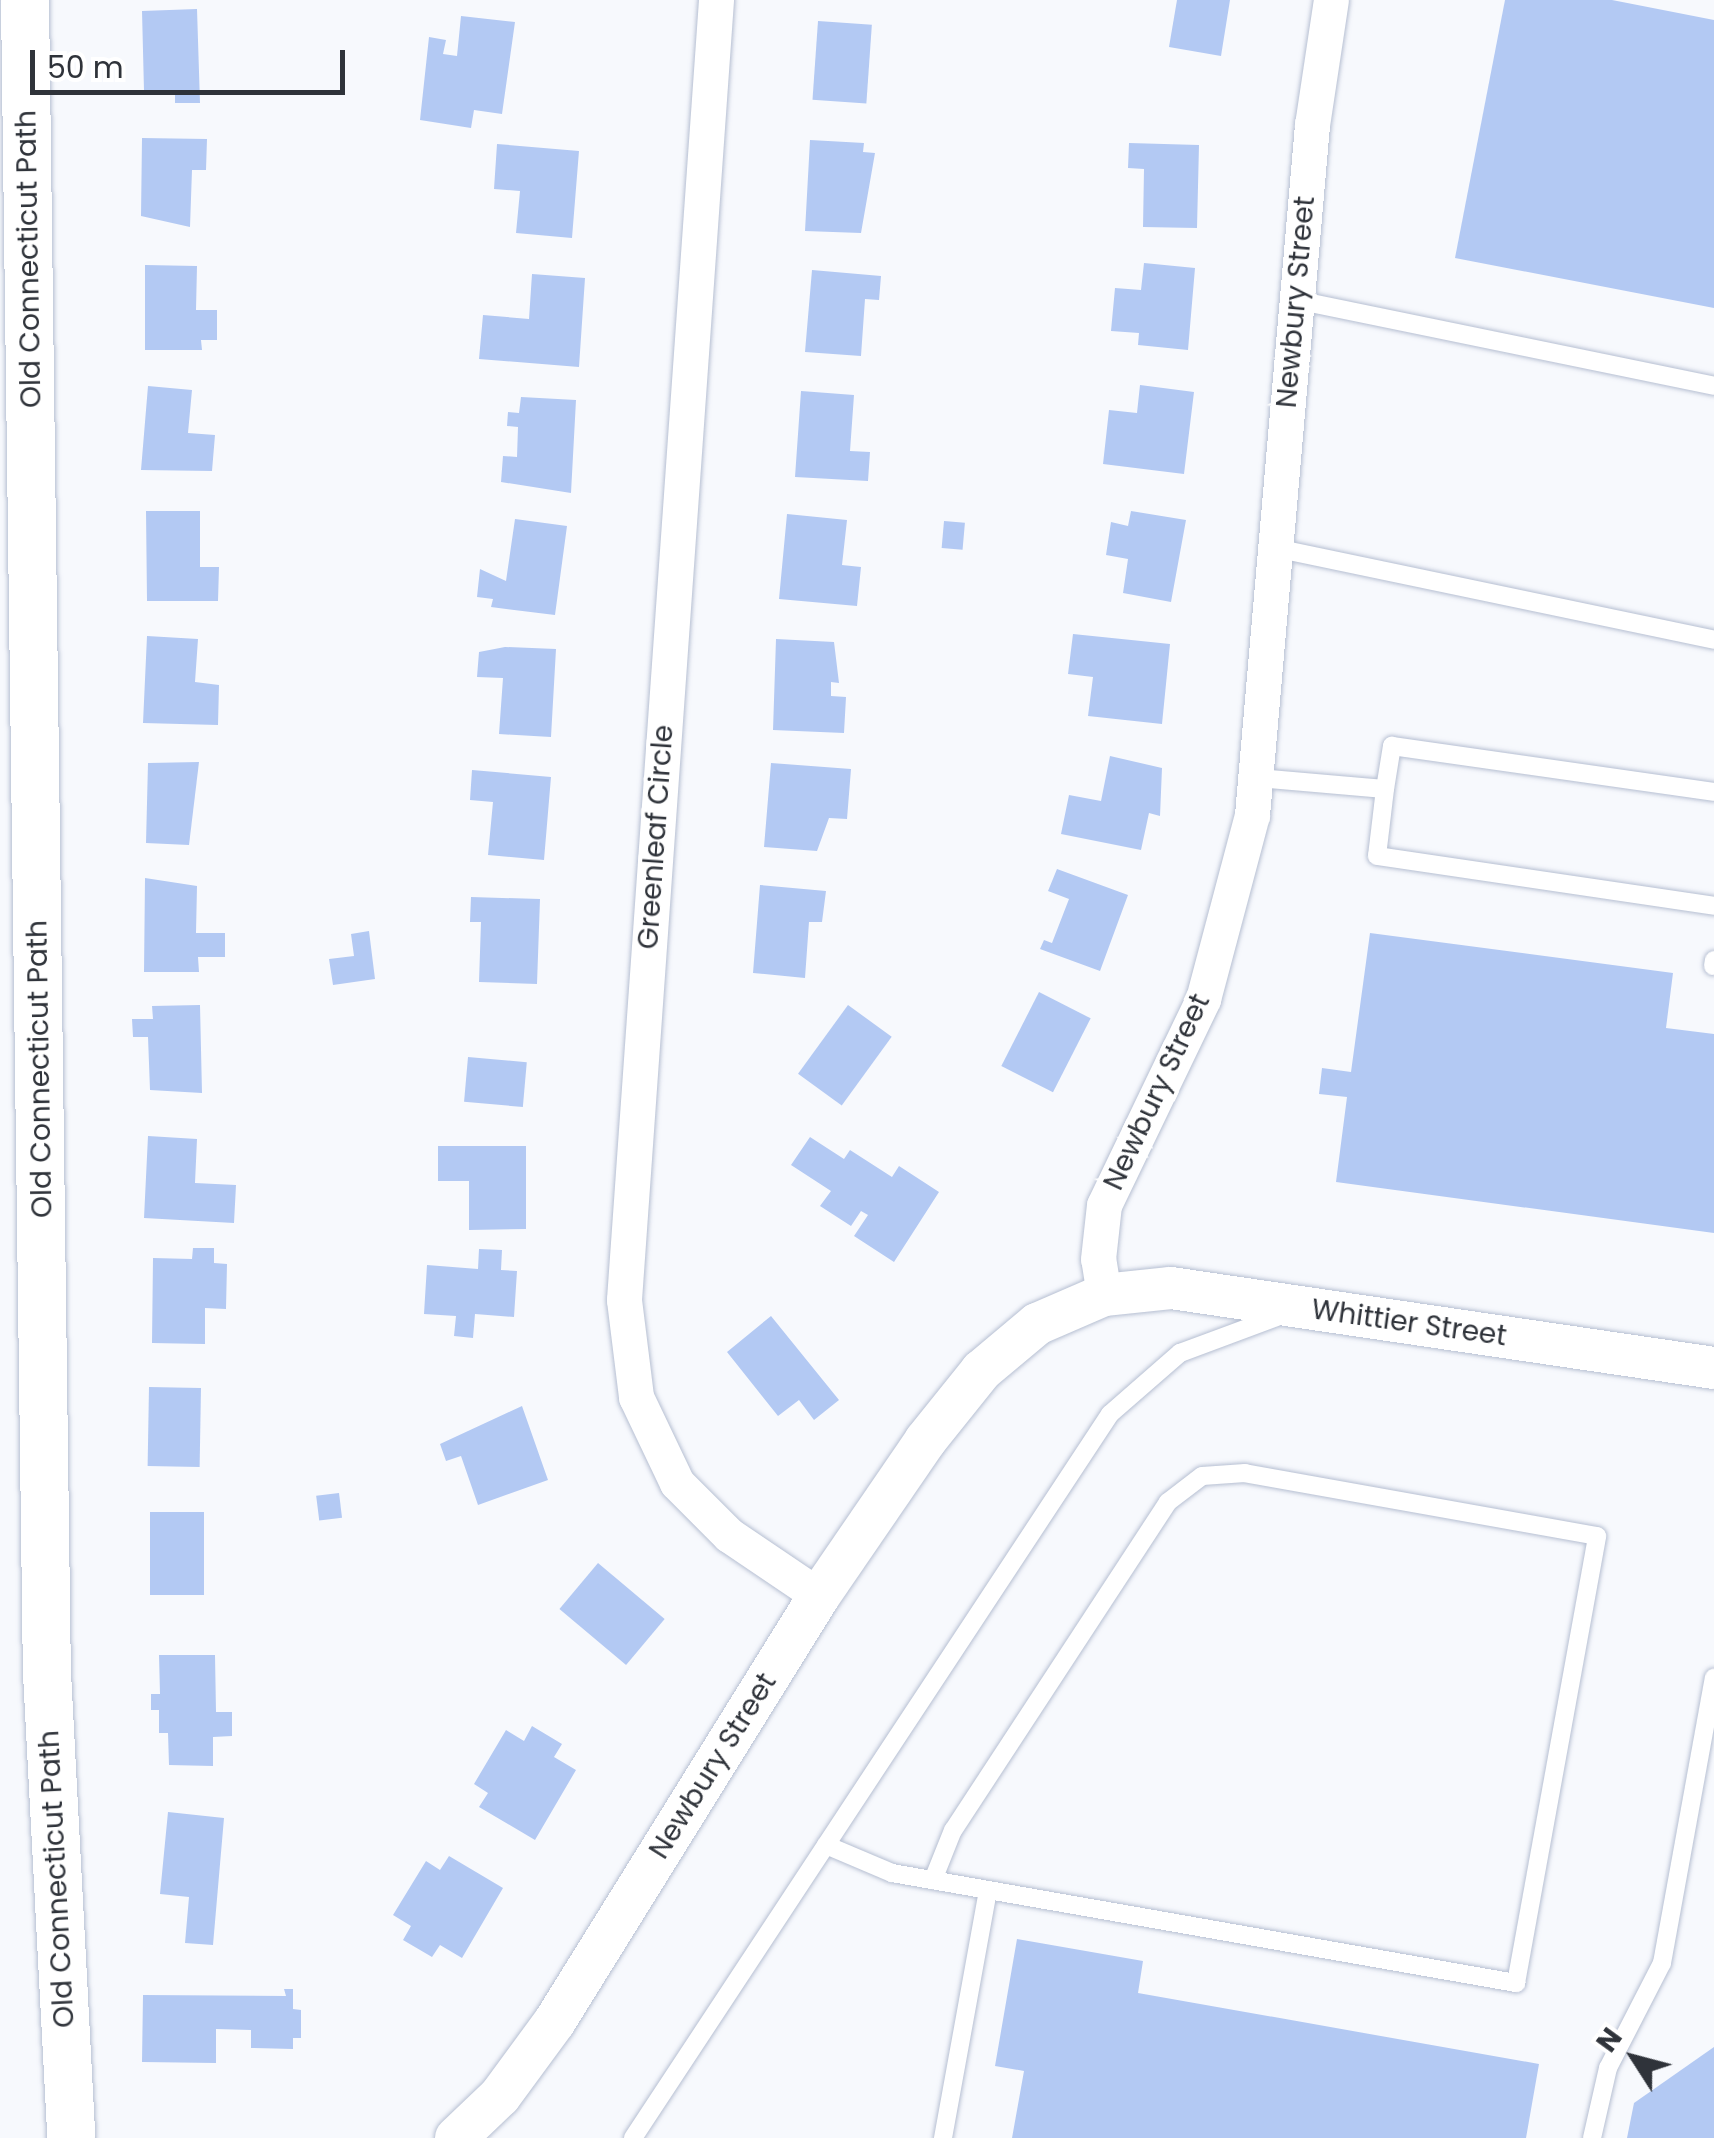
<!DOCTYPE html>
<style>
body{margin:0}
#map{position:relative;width:1714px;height:2138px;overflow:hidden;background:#f7f9fd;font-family:Poppins,sans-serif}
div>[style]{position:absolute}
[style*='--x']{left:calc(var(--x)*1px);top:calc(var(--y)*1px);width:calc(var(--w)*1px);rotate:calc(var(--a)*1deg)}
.building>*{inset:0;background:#b3c9f3;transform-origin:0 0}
.roads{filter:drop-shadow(0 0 2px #b6bfd2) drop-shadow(0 0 2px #b6bfd2)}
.service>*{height:18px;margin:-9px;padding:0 9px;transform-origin:9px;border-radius:9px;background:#fff}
.minor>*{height:35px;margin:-17.5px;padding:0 17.5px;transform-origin:17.5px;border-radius:17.5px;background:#fff}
.tertiary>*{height:42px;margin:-21px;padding:0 21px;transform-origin:21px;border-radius:21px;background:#fff}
.secondary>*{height:48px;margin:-24px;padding:0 24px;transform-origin:24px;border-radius:24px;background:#fff}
span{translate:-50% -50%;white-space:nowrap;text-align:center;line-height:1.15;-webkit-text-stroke:8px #fff;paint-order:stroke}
.street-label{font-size:28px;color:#2f333a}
.north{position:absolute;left:1584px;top:2008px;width:100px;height:100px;-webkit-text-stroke:8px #fff;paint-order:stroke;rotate:306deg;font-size:28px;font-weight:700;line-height:40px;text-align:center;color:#2f333a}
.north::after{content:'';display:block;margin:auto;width:35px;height:45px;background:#2f333a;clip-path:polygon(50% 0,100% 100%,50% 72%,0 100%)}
.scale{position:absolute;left:30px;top:50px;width:315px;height:45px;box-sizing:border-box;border:5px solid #2f333a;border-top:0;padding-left:12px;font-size:30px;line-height:35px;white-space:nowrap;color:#2f333a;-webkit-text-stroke:8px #fff;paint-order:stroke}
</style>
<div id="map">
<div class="building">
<div style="clip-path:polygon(1177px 0,1230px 0,1221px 56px,1169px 47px)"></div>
<div style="clip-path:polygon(1505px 0,1612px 0,1714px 20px,1714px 308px,1455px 258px)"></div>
<div style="clip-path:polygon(197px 9px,200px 103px,175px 103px,175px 91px,144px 91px,142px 11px)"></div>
<div style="clip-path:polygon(461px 16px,515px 22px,502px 114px,474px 110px,471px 128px,420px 120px,429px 37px,446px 40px,443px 54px,457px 56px)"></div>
<div style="left:818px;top:21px;width:54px;height:79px;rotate:4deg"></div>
<div style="clip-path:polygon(142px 138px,207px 139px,206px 170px,192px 170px,190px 227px,141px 216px)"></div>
<div style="clip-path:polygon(810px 140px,864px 143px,863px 152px,875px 153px,861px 233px,805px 231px)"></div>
<div style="clip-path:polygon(1129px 143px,1199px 145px,1197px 228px,1143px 227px,1144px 169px,1128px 168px)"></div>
<div style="clip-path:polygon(497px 144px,579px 151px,572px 238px,516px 233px,520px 191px,494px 189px)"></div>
<div style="clip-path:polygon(1144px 263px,1195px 268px,1188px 350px,1138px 345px,1139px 333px,1111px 331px,1115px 288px,1141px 290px)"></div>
<div style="clip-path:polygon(145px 265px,197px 266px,196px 310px,217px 310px,217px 340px,201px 340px,202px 350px,145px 350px)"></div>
<div style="clip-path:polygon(812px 270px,881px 276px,879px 300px,865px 299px,861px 356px,805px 352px)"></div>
<div style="clip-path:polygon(532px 274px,585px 278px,579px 367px,479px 359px,483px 315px,529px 319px)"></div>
<div style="clip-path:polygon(1140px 385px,1194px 392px,1184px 474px,1103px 464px,1109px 410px,1137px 413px)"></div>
<div style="clip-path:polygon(148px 386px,192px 390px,188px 433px,215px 435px,212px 471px,141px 470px)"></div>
<div style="clip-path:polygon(801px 391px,854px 395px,850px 451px,870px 452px,868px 481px,795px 477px)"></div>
<div style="clip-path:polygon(521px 397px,576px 400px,571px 493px,501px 482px,503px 456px,517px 457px,518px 427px,507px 426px,508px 412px,519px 413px)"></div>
<div style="clip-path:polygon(146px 511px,200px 511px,200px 567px,219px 567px,218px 601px,147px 601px)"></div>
<div style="clip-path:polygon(1131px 511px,1186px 520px,1171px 602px,1123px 593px,1128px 559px,1106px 555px,1111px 522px,1128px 526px)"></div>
<div style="clip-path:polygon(787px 514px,847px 520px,842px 565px,861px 567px,857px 606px,779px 599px)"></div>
<div style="clip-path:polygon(515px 519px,567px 526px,555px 615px,491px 607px,493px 599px,477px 597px,480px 569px,506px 581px)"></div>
<div style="left:944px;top:521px;width:21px;height:27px;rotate:5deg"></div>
<div style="clip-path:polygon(1073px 634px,1170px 644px,1162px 724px,1088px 716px,1093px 677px,1068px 674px)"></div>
<div style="clip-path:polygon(147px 636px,198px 639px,195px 682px,219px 685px,218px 725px,143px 723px)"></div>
<div style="clip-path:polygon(776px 639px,834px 642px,839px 683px,831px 682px,831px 696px,846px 697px,844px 733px,773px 730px)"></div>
<div style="clip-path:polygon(505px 647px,556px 649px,551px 737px,499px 734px,503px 678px,477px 677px,479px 652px)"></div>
<div style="clip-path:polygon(1110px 756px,1162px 768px,1160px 816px,1149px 813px,1141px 850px,1061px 834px,1069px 795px,1101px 801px)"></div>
<div style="clip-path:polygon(199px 762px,189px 845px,146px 843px,148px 763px)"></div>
<div style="clip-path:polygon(771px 763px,851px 769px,847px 819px,829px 818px,817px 851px,764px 847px)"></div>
<div style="clip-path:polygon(472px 770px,551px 777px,544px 860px,488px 855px,493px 802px,470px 800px)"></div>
<div style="clip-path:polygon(1057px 869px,1128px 895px,1100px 971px,1040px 949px,1044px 940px,1052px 943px,1069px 899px,1048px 891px)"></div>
<div style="clip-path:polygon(145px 878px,197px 886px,196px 933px,225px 933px,225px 957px,198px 957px,199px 972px,144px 972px)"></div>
<div style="clip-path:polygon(760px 885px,826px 891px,822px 922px,809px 922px,805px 978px,753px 973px)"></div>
<div style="clip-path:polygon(471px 897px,540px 899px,537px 984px,479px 982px,481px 922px,470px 922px)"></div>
<div style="clip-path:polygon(369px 931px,375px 979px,333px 985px,329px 959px,354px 956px,351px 934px)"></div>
<div style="clip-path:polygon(1370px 933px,1673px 973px,1666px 1028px,1714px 1034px,1714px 1233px,1336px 1182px,1347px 1097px,1319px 1094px,1322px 1068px,1351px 1072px)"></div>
<div style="left:1039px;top:992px;width:58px;height:83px;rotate:27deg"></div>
<div style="clip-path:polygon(200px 1005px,202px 1093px,150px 1090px,148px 1037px,133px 1037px,132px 1019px,153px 1019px,152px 1006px)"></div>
<div style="left:848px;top:1005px;width:54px;height:85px;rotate:36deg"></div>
<div style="left:468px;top:1057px;width:59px;height:45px;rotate:5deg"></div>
<div style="clip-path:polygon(148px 1136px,197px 1139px,195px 1183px,236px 1185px,234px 1223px,144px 1218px)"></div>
<div style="clip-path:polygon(810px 1137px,844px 1159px,850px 1150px,892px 1177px,899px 1166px,939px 1192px,894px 1262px,854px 1236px,868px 1215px,861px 1211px,851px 1226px,820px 1206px,831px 1191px,791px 1165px)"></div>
<div style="clip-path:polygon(438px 1146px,526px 1146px,526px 1229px,469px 1230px,469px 1181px,438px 1181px)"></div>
<div style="clip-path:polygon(193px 1248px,214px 1248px,214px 1263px,227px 1264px,226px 1309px,205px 1308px,205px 1344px,152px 1343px,153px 1258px,192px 1259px)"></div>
<div style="clip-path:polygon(479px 1249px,502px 1250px,501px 1270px,517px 1271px,514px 1317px,475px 1314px,473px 1338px,454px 1336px,456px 1316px,424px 1314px,427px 1265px,478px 1269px)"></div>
<div style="clip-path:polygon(771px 1316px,839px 1400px,814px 1420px,799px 1400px,778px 1416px,727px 1352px)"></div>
<div style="left:149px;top:1387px;width:52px;height:79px;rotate:1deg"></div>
<div style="clip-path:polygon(522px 1406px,548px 1480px,478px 1505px,461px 1456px,446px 1461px,440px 1444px)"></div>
<div style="left:339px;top:1493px;width:25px;height:23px;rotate:83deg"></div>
<div style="left:150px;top:1512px;width:54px;height:83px"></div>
<div style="left:598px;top:1563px;width:87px;height:60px;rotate:40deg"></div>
<div style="clip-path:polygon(159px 1655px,215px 1655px,216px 1712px,232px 1712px,232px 1736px,213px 1737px,213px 1766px,169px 1765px,168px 1733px,159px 1733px,159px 1710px,151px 1710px,151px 1694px,160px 1694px)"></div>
<div style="clip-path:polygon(532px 1726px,562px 1744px,554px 1757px,576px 1770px,535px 1840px,479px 1807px,488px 1793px,474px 1784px,506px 1730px,524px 1741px)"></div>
<div style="clip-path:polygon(168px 1812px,224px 1818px,213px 1945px,185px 1943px,189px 1897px,160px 1894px)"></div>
<div style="clip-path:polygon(449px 1856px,503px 1888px,462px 1958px,440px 1945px,432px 1957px,403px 1940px,411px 1926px,393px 1915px,426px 1861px,440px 1870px)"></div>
<div style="clip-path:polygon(1017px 1939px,1143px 1961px,1138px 1993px,1539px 2064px,1526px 2138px,1012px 2138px,1024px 2071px,995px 2066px)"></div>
<div style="clip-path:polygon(284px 1989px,293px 1989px,293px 2009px,301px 2010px,301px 2038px,293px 2038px,293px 2049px,251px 2048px,251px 2030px,216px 2029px,216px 2063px,142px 2062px,143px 1995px,286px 1996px)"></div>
<div style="clip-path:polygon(1714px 2047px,1714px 2138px,1627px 2138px,1634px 2103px)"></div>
</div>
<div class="roads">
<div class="service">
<div style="--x:1296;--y:300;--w:427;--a:11.6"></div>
<div style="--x:1275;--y:548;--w:449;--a:11.8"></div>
<div style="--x:1258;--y:778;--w:127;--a:5"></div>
<div style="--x:1385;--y:789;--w:44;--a:-80.8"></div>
<div style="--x:1392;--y:746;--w:325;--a:8.1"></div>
<div style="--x:1385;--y:789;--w:67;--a:96.8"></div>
<div style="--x:1377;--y:856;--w:341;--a:8.4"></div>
<div style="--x:1713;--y:966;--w:6;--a:-81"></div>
<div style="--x:826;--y:1845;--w:72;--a:23"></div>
<div style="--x:892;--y:1873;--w:634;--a:10"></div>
<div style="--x:1516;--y:1983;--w:454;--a:-79.7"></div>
<div style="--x:1597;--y:1536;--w:358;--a:-169.9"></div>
<div style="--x:1245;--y:1473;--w:43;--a:176"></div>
<div style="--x:1202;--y:1476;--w:43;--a:142.6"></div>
<div style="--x:1168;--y:1502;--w:392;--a:123.2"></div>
<div style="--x:953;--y:1830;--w:54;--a:111.8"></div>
<div style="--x:633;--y:2138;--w:867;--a:-56.62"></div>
<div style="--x:1110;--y:1414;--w:93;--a:-41.1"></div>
<div style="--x:1180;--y:1353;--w:103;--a:-20.4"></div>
<div style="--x:943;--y:2138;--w:252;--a:-79.7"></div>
<div style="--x:1592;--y:2138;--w:72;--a:-77.1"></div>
<div style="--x:1608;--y:2068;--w:118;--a:-62.8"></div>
<div style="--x:1662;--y:1963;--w:290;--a:-79.7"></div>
</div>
<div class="minor">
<div style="--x:716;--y:0;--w:1303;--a:94.05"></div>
<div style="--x:624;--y:1300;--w:98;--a:82.9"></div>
<div style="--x:636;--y:1397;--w:95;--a:64.5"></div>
<div style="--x:677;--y:1483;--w:74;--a:45"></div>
<div style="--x:729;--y:1535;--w:109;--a:34.1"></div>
<div style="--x:1104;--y:1295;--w:36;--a:-99"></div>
<div style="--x:1098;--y:1259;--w:54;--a:-83.7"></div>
<div style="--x:1104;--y:1205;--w:229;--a:-64.3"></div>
<div style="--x:1203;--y:999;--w:190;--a:-75.1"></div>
<div style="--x:1252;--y:815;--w:693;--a:-85.03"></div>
<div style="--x:1312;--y:125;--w:126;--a:-81.4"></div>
</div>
<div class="tertiary">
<div style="--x:456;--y:2138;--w:61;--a:-43.7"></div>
<div style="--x:500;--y:2096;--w:93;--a:-53.7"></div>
<div style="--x:555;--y:2021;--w:500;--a:-58.15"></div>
<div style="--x:819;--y:1596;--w:188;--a:-55.6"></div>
<div style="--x:925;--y:1441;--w:90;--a:-51.3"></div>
<div style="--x:981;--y:1371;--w:73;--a:-40"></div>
<div style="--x:1037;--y:1324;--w:73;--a:-23.4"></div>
<div style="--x:1104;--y:1295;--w:67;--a:-6"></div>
<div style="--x:1171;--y:1288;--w:549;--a:8.38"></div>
</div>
<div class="secondary">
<div style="--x:25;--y:0;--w:1673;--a:89.25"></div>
<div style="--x:47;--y:1673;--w:466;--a:87"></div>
</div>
</div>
<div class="street-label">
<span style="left:29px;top:259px;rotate:-91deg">Old Connecticut Path</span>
<span style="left:1296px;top:302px;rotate:-85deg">Newbury Street</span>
<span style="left:656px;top:837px;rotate:-86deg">Greenleaf Circle</span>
<span style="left:40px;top:1069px;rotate:-91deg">Old Connecticut Path</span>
<span style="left:1157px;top:1092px;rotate:-65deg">Newbury Street</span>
<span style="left:1409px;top:1323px;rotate:8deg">Whittier Street</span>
<span style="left:713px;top:1766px;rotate:-58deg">Newbury Street</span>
<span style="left:57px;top:1879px;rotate:-93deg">Old Connecticut Path</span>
</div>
<div class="north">N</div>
<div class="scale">50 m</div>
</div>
